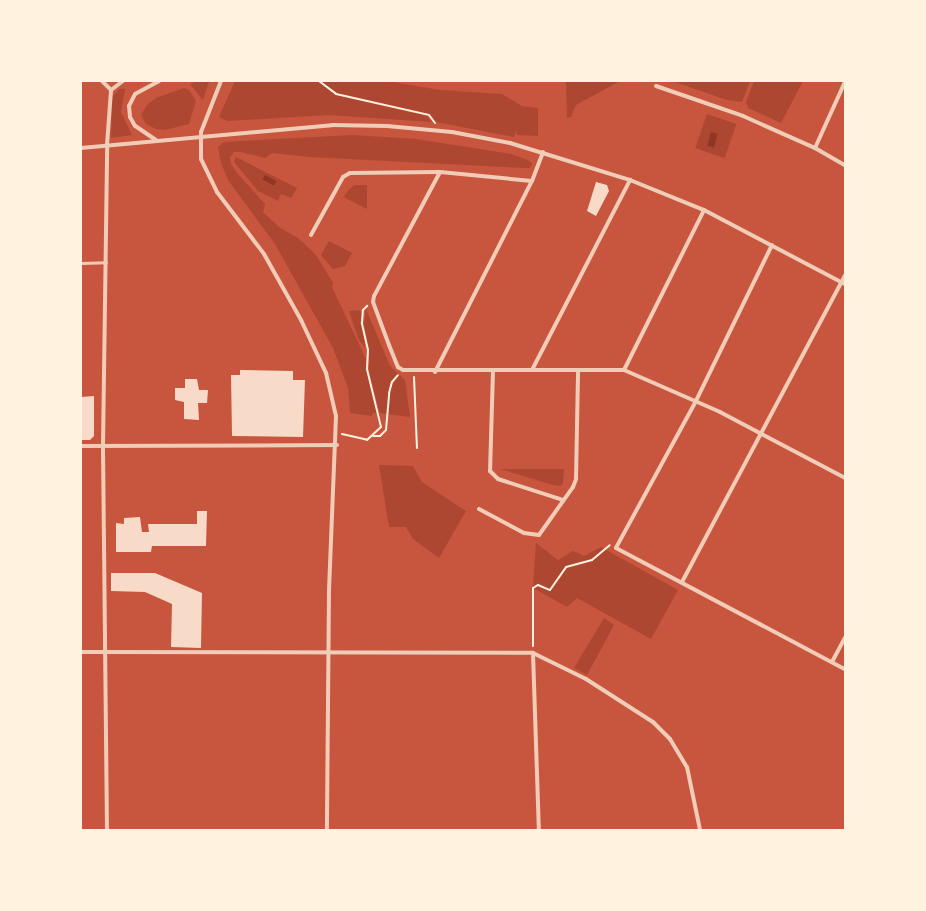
<!DOCTYPE html>
<style>
body{margin:0}
#map{position:relative;width:926px;height:911px;overflow:hidden;background:#c8553d;font-family:Literata,serif}
div>[style]{position:absolute}
[style*='--x']{left:calc(var(--x)*1px);top:calc(var(--y)*1px);width:calc(var(--w)*1px);rotate:calc(var(--a)*1deg)}
.green>*{inset:0;background:#ae4732;transform-origin:0 0}
.water>*{inset:0;background:#8f3625;transform-origin:0 0}
.building>*{inset:0;background:#f7dbc8}
.path>*{height:2px;margin:-1px;padding:0 1px;transform-origin:1px;border-radius:1px;background:#fff3e0}
.service>*{height:3px;margin:-1.5px;padding:0 1.5px;transform-origin:1.5px;border-radius:1.5px;background:#f1ccb7}
.minor>*{height:4px;margin:-2px;padding:0 2px;transform-origin:2px;border-radius:2px;background:#f1ccb7}
span{translate:-50% -50%;white-space:nowrap;text-align:center;line-height:1.15;-webkit-text-stroke:4px #fff3e0;paint-order:stroke}
.frame{position:absolute;inset:0;border:82px solid #fff3e0;pointer-events:none}
</style>
<div id="map">
<div class="green">
<div style="clip-path:polygon(198px 81px,209px 81px,203px 100px,190px 84px)"></div>
<div style="clip-path:polygon(235px 81px,317px 81px,337px 95px,427px 116px,432px 122px,328px 115px,228px 121px,219px 117px)"></div>
<div style="clip-path:polygon(321px 81px,387px 81px,440px 90px,502px 94px,522px 106px,538px 108px,538px 136px,517px 135px,516px 130px,514px 137px,436px 122px,430px 114px,337px 93px)"></div>
<div style="clip-path:polygon(566px 81px,620px 81px,576px 105px,571px 117px,567px 118px)"></div>
<div style="clip-path:polygon(672px 81px,750px 81px,742px 102px,727px 100px)"></div>
<div style="clip-path:polygon(754px 81px,803px 81px,781px 123px,748px 108px,746px 102px)"></div>
<div style="clip-path:polygon(184px 88px,189px 90px,196px 101px,189px 124px,165px 130px,156px 129px,146px 124px,141px 115px,147px 105px,156px 98px)"></div>
<div style="clip-path:polygon(119px 89px,125px 89px,121px 112px,132px 135px,111px 138px,112px 97px)"></div>
<div style="left:707px;top:114px;width:31px;height:36px;rotate:19deg"></div>
<div style="clip-path:polygon(352px 135px,416px 139px,511px 154px,528px 160px,532px 164px,530px 168px,525px 168px,309px 157px,272px 153px,265px 158px,241px 152px,234px 152px,230px 157px,231px 164px,238px 174px,265px 204px,263px 212px,279px 227px,298px 238px,316px 255px,333px 283px,332px 287px,366px 359px,366px 370px,379px 413px,373px 413px,372px 416px,350px 413px,348px 388px,333px 348px,275px 244px,228px 180px,221px 163px,218px 147px,224px 142px)"></div>
<div style="clip-path:polygon(236px 157px,297px 188px,291px 198px,281px 194px,278px 201px,258px 191px,234px 162px)"></div>
<div style="clip-path:polygon(355px 185px,367px 185px,367px 209px,344px 197px,349px 189px)"></div>
<div style="clip-path:polygon(329px 241px,352px 253px,345px 266px,333px 269px,321px 255px)"></div>
<div style="clip-path:polygon(366px 309px,390px 366px,405px 380px,410px 417px,380px 413px,369px 373px,369px 351px,364px 324px)"></div>
<div style="clip-path:polygon(359px 310px,361px 313px,365px 348px,358px 338px,349px 311px)"></div>
<div style="clip-path:polygon(379px 465px,413px 466px,422px 482px,466px 511px,439px 558px,413px 539px,406px 527px,389px 527px)"></div>
<div style="clip-path:polygon(500px 469px,564px 469px,563px 483px,561px 486px,553px 485px)"></div>
<div style="clip-path:polygon(536px 543px,558px 560px,573px 551px,584px 556px,601px 547px,678px 590px,651px 639px,577px 598px,567px 607px,533px 588px)"></div>
<div style="clip-path:polygon(604px 618px,614px 625px,587px 675px,574px 668px)"></div>
</div>
<div class="water">
<div style="left:711px;top:132px;width:7px;height:14px;rotate:16deg"></div>
<div style="left:265px;top:175px;width:13px;height:5px;rotate:29deg"></div>
</div>
<div class="building">
<div style="clip-path:polygon(596px 182px,607px 185px,609px 191px,596px 216px,587px 211px)"></div>
<div style="clip-path:polygon(240px 370px,293px 371px,293px 380px,305px 380px,303px 437px,232px 436px,231px 375px,240px 375px)"></div>
<div style="clip-path:polygon(185px 379px,197px 379px,199px 390px,208px 390px,207px 403px,198px 403px,199px 420px,184px 419px,184px 402px,175px 400px,175px 388px,185px 388px)"></div>
<div style="clip-path:polygon(94px 396px,94px 436px,90px 440px,81px 440px,81px 397px)"></div>
<div style="clip-path:polygon(197px 511px,207px 511px,206px 546px,152px 546px,151px 552px,116px 552px,116px 523px,124px 524px,124px 518px,140px 517px,142px 532px,149px 532px,148px 524px,197px 524px)"></div>
<div style="clip-path:polygon(111px 573px,155px 573px,202px 593px,201px 648px,171px 647px,172px 604px,145px 592px,111px 591px)"></div>
</div>
<div class="path">
<div style="--x:319;--y:81;--w:21;--a:37"></div>
<div style="--x:336;--y:94;--w:95;--a:12.7"></div>
<div style="--x:429;--y:115;--w:10;--a:53"></div>
<div style="--x:414;--y:377;--w:71;--a:87.6"></div>
<div style="--x:342;--y:434;--w:26;--a:13"></div>
<div style="--x:367;--y:440;--w:19;--a:-43"></div>
<div style="--x:381;--y:427;--w:60;--a:-103.6"></div>
<div style="--x:367;--y:369;--w:19;--a:-87"></div>
<div style="--x:368;--y:350;--w:28;--a:-103"></div>
<div style="--x:362;--y:323;--w:13;--a:-86"></div>
<div style="--x:363;--y:310;--w:6;--a:-45"></div>
<div style="--x:373;--y:436;--w:7;--a:0"></div>
<div style="--x:380;--y:436;--w:8;--a:-45"></div>
<div style="--x:386;--y:430;--w:37;--a:-85"></div>
<div style="--x:389;--y:393;--w:11;--a:-75"></div>
<div style="--x:392;--y:382;--w:9;--a:-49"></div>
<div style="--x:533;--y:646;--w:58;--a:-90"></div>
<div style="--x:533;--y:588;--w:6;--a:-31"></div>
<div style="--x:538;--y:585;--w:13;--a:23"></div>
<div style="--x:550;--y:590;--w:28;--a:-55"></div>
<div style="--x:566;--y:567;--w:27;--a:-15"></div>
<div style="--x:592;--y:560;--w:23;--a:-40"></div>
</div>
<div class="service">
<div style="--x:81;--y:263;--w:25;--a:-2"></div>
</div>
<div class="minor">
<div style="--x:102;--y:81;--w:13;--a:45"></div>
<div style="--x:221;--y:81;--w:55;--a:111.4"></div>
<div style="--x:201;--y:132;--w:27;--a:90"></div>
<div style="--x:201;--y:159;--w:37;--a:64"></div>
<div style="--x:217;--y:192;--w:78;--a:52.8"></div>
<div style="--x:264;--y:254;--w:76;--a:60.7"></div>
<div style="--x:301;--y:320;--w:59;--a:64.7"></div>
<div style="--x:326;--y:373;--w:44;--a:76.9"></div>
<div style="--x:336;--y:416;--w:174;--a:92.3"></div>
<div style="--x:329;--y:590;--w:240;--a:90.5"></div>
<div style="--x:656;--y:86;--w:92;--a:19"></div>
<div style="--x:743;--y:116;--w:79;--a:24"></div>
<div style="--x:815;--y:148;--w:34;--a:30"></div>
<div style="--x:111;--y:90;--w:15;--a:-37"></div>
<div style="--x:156;--y:140;--w:25;--a:-146"></div>
<div style="--x:135;--y:126;--w:10;--a:-119"></div>
<div style="--x:130;--y:117;--w:11;--a:-95"></div>
<div style="--x:129;--y:106;--w:13;--a:-63"></div>
<div style="--x:135;--y:94;--w:27;--a:-28"></div>
<div style="--x:81;--y:148;--w:252;--a:-5.2"></div>
<div style="--x:332;--y:125;--w:55;--a:1"></div>
<div style="--x:387;--y:126;--w:65;--a:5.3"></div>
<div style="--x:452;--y:132;--w:59;--a:10.7"></div>
<div style="--x:510;--y:143;--w:126;--a:17.1"></div>
<div style="--x:630;--y:180;--w:80;--a:22.1"></div>
<div style="--x:704;--y:210;--w:159;--a:27.7"></div>
<div style="--x:815;--y:148;--w:72;--a:-65.6"></div>
<div style="--x:440;--y:172;--w:140;--a:118"></div>
<div style="--x:374;--y:296;--w:6;--a:99"></div>
<div style="--x:373;--y:302;--w:46;--a:69.6"></div>
<div style="--x:389;--y:345;--w:24;--a:68"></div>
<div style="--x:398;--y:367;--w:6;--a:31"></div>
<div style="--x:403;--y:370;--w:221;--a:0"></div>
<div style="--x:624;--y:370;--w:105;--a:23.6"></div>
<div style="--x:720;--y:412;--w:141;--a:27.8"></div>
<div style="--x:311;--y:235;--w:66;--a:-61.1"></div>
<div style="--x:343;--y:177;--w:8;--a:-30"></div>
<div style="--x:350;--y:173;--w:90;--a:-0.6"></div>
<div style="--x:440;--y:172;--w:92;--a:5.6"></div>
<div style="--x:772;--y:245;--w:174;--a:116"></div>
<div style="--x:696;--y:401;--w:167;--a:118.6"></div>
<div style="--x:616;--y:548;--w:259;--a:27.9"></div>
<div style="--x:532;--y:370;--w:214;--a:-62.7"></div>
<div style="--x:624;--y:370;--w:179;--a:-63.4"></div>
<div style="--x:493;--y:371;--w:100;--a:91.7"></div>
<div style="--x:490;--y:471;--w:11;--a:45"></div>
<div style="--x:498;--y:479;--w:68;--a:17.9"></div>
<div style="--x:435;--y:372;--w:214;--a:-63.1"></div>
<div style="--x:532;--y:181;--w:31;--a:-69"></div>
<div style="--x:81;--y:446;--w:256;--a:-0.2"></div>
<div style="--x:479;--y:509;--w:51;--a:28.1"></div>
<div style="--x:524;--y:533;--w:15;--a:8"></div>
<div style="--x:539;--y:535;--w:59;--a:-54.7"></div>
<div style="--x:573;--y:487;--w:9;--a:-69"></div>
<div style="--x:576;--y:479;--w:109;--a:-88.9"></div>
<div style="--x:682;--y:582;--w:348;--a:-62"></div>
<div style="--x:81;--y:652;--w:452;--a:0.1"></div>
<div style="--x:533;--y:653;--w:59;--a:26.1"></div>
<div style="--x:586;--y:679;--w:80;--a:32.7"></div>
<div style="--x:653;--y:722;--w:24;--a:45"></div>
<div style="--x:670;--y:739;--w:33;--a:59"></div>
<div style="--x:687;--y:767;--w:64;--a:78.3"></div>
<div style="--x:533;--y:653;--w:177;--a:88.1"></div>
<div style="--x:832;--y:662;--w:27;--a:-62"></div>
<div style="--x:107;--y:830;--w:384;--a:-90.6"></div>
<div style="--x:103;--y:446;--w:301;--a:-89.2"></div>
<div style="--x:107;--y:145;--w:55;--a:-85.8"></div>
</div>
<div class="frame"></div>
</div>
